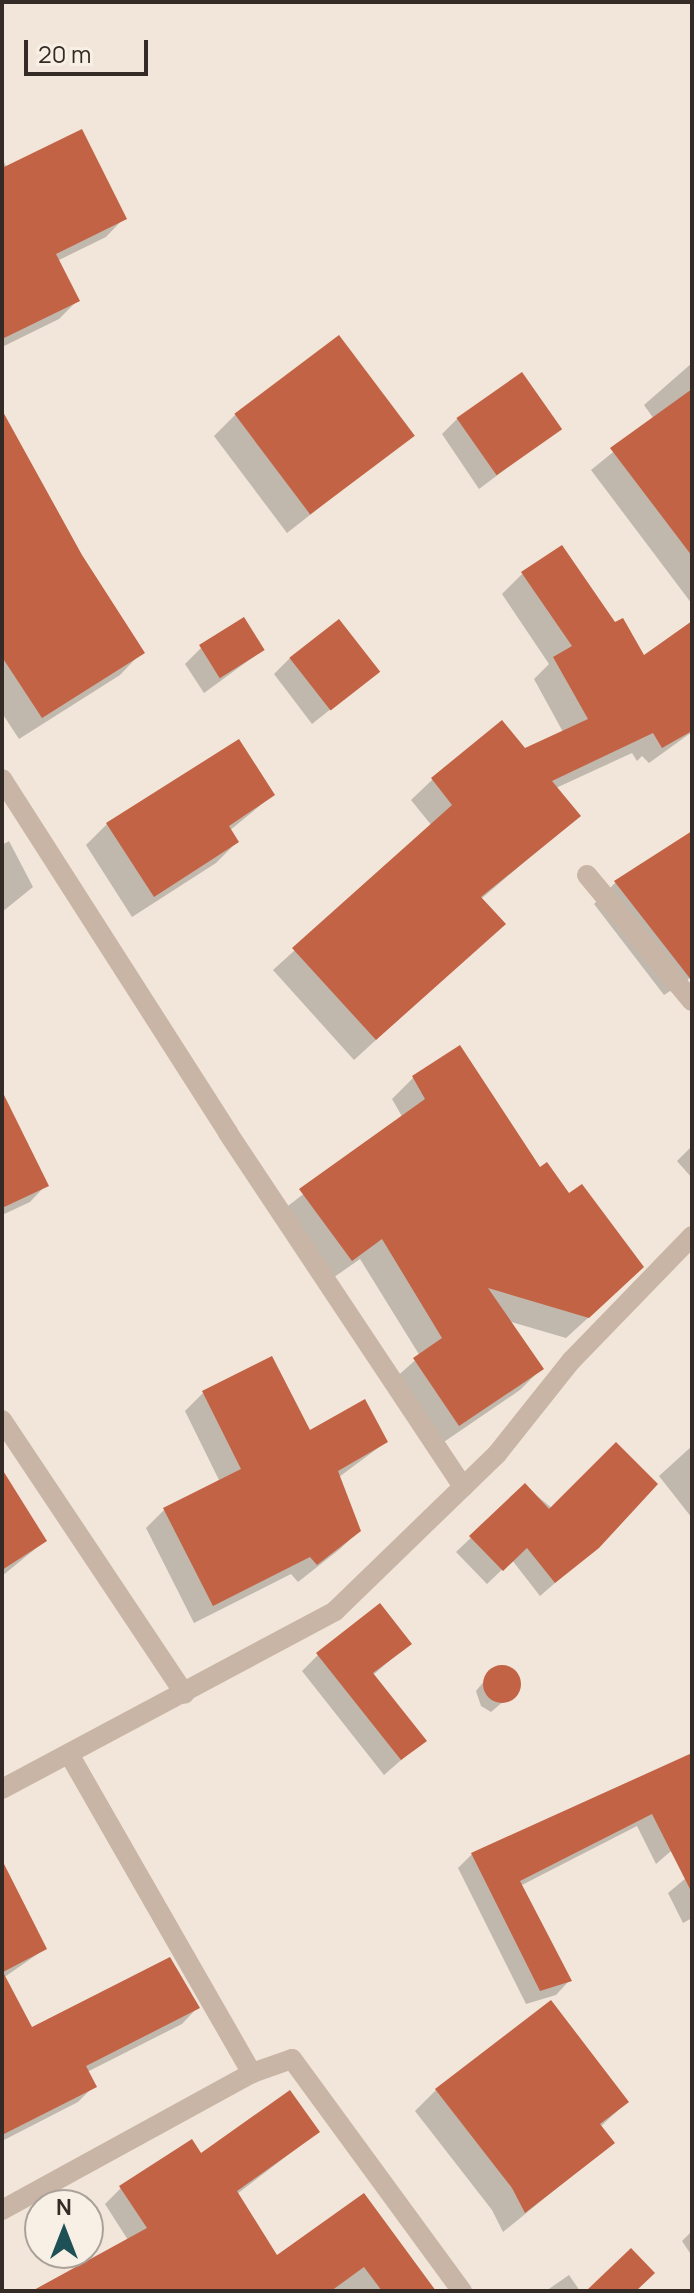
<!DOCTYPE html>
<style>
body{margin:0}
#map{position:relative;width:694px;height:2293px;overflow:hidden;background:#f1e6d9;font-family:Manrope,sans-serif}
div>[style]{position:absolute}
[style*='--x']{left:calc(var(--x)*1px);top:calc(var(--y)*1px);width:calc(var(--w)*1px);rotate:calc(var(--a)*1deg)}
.shadow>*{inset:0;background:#0003}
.building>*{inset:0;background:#c36345;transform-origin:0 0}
.round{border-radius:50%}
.street>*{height:20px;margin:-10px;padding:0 10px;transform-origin:10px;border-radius:10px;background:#c8b5a6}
span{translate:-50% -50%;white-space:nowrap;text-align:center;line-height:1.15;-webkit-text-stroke:6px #f9f0e5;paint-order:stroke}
.frame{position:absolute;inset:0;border:4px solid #342b27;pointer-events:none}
.north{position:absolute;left:24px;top:2189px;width:80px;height:80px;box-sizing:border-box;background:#f9f0e5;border:2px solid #aaa199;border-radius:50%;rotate:0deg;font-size:22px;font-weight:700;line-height:32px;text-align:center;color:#342b27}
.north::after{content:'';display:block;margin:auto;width:28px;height:36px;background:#1d5155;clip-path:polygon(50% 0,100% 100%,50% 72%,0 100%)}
.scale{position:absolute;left:24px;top:40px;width:124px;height:36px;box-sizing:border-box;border:4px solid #342b27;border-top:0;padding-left:10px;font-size:24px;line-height:28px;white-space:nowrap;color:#342b27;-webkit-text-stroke:6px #f9f0e5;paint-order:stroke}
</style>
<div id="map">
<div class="shadow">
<div style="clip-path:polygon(2px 158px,7px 168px,124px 218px,106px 237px,57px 261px,78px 300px,59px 319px,2px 347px)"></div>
<div style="clip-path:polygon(692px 363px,692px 604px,591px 470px,654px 419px,644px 405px)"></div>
<div style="clip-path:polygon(236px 414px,412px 435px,287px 533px,214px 436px)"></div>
<div style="clip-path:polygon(458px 418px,559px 429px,479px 489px,442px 434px)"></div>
<div style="clip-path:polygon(2px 428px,142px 652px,120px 675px,19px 739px,2px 713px)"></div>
<div style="clip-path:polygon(522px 574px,614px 625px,643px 658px,692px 623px,692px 732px,649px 763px,642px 756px,637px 761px,632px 753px,556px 788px,578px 816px,481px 899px,503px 924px,354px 1060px,273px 970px,432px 826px,411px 800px,432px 780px,502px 723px,524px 750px,563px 732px,534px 679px,549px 664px,502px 594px)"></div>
<div style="clip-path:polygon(201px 648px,263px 650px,204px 693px,185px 664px)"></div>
<div style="clip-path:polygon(290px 658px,377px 672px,312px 724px,274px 674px)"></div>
<div style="clip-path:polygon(273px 795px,229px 831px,237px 842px,216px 863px,132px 917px,86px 845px,107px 824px)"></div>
<div style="clip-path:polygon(692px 833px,692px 977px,664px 995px,594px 904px,616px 882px)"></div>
<div style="clip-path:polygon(9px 841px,33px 887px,2px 912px,2px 845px)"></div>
<div style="clip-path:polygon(414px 1077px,569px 1196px,623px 1286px,566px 1338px,508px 1321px,541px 1369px,520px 1390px,438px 1446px,393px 1380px,420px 1356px,360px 1259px,330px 1280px,280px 1212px,403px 1118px,392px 1099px)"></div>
<div style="clip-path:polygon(2px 1127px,46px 1185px,30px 1202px,2px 1215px)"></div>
<div style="clip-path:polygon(692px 1146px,692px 1178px,677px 1161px)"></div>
<div style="clip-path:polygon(203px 1393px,309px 1433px,386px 1442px,339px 1477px,359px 1531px,340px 1549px,298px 1582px,291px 1574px,194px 1623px,146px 1528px,164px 1510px,219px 1480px,185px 1411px)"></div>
<div style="clip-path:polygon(692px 1446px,692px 1518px,659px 1476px)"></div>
<div style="clip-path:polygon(2px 1473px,45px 1541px,2px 1576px)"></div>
<div style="clip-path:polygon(525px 1486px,598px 1546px,540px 1596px,512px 1560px,487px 1584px,456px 1552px)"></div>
<div style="clip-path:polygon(409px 1644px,373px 1675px,424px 1740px,384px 1775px,302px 1671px,318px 1655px)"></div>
<div style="clip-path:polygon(494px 1669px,515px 1673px,518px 1689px,491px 1712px,481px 1706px,476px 1691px)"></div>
<div style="clip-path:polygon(692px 1756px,692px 1833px,656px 1864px,637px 1826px,520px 1886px,569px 1981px,556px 1995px,526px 2004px,458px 1868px,472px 1854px)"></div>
<div style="clip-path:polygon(2px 1865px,45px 1949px,3px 1978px,31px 2030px,197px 2008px,182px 2024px,87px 2072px,94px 2086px,78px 2102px,2px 2141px)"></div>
<div style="clip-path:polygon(692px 1873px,692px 1918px,683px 1923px,668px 1893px)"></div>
<div style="clip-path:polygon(436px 2090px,627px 2102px,600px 2127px,612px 2143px,503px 2232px,492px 2210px,415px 2111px)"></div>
<div style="clip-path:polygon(318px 2132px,237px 2194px,276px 2258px,363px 2196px,435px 2291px,37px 2291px,128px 2240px,105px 2204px,121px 2188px,201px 2156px)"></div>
<div style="clip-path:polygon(692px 2231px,692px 2256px,682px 2241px)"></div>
<div style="clip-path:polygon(569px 2275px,580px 2291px,546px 2291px)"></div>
</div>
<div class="building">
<div style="clip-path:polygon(82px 129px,127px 219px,56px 254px,80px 301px,2px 339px,2px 168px)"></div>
<div style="left:339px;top:335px;width:126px;height:131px;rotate:53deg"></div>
<div style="left:522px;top:372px;width:70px;height:80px;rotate:55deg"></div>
<div style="clip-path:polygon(692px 389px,692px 556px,610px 448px)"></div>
<div style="clip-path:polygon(2px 410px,82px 555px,145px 653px,42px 718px,2px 657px)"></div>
<div style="clip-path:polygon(562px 545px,615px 622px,623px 618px,644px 655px,692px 621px,692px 731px,662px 748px,653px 733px,552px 781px,581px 816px,481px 897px,506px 924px,376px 1040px,292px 948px,452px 805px,431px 778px,502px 720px,525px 748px,588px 719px,553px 657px,572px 646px,521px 572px)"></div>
<div style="left:244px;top:617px;width:39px;height:53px;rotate:58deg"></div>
<div style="left:339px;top:619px;width:67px;height:63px;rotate:52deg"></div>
<div style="clip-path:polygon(239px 739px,275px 795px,229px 826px,239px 842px,154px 897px,106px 823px)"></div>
<div style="clip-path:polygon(692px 831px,692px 981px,614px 881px)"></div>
<div style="clip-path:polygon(460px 1045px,540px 1167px,547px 1162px,569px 1193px,582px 1184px,644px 1267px,589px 1318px,488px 1288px,544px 1369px,459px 1426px,413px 1358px,442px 1338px,382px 1239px,352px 1261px,299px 1189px,425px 1099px,412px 1076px)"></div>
<div style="clip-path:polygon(2px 1091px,49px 1186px,2px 1208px)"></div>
<div style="clip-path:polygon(272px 1356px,310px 1430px,365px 1399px,388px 1442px,338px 1471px,361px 1531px,317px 1565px,310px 1557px,213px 1606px,163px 1508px,241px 1469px,202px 1391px)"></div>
<div style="clip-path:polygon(616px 1442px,658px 1484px,599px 1548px,555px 1583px,527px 1548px,503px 1571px,469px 1536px,525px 1483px,549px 1509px)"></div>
<div style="clip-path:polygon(2px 1469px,47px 1541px,2px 1570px)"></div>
<div style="clip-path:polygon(380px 1603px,412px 1644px,373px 1673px,427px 1741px,401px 1760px,316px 1653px)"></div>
<div class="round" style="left:483px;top:1665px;width:38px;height:38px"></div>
<div style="clip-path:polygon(692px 1753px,692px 1893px,652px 1814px,520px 1881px,572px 1981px,540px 1991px,471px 1853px)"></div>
<div style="clip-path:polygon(2px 1860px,47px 1949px,3px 1972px,32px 2027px,170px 1957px,200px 2008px,86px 2066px,97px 2087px,2px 2135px)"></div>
<div style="clip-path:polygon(551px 2000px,629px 2102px,600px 2124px,615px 2143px,525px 2213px,512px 2188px,435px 2089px)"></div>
<div style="clip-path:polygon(290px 2090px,320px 2132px,237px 2191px,277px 2255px,364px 2193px,436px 2291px,382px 2291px,364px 2267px,331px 2291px,32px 2291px,147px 2228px,119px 2186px,192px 2139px,201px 2153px)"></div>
<div style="clip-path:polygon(631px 2248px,655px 2273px,636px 2291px,586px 2291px)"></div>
</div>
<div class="street">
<div style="--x:2;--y:779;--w:420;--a:57.4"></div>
<div style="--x:228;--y:1133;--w:425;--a:56.4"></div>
<div style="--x:587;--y:875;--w:164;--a:50.2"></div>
<div style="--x:2;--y:1420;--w:329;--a:56.3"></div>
<div style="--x:69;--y:1754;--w:368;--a:60.2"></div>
<div style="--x:2;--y:1789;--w:378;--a:-28.1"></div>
<div style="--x:335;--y:1611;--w:226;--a:-44.1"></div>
<div style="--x:497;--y:1454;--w:119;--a:-51.5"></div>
<div style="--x:571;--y:1361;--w:174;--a:-45.9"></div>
<div style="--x:2;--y:2210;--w:285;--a:-28.7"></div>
<div style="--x:252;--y:2073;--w:42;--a:-19.3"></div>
<div style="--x:292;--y:2059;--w:288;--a:53.8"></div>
</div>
<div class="frame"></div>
<div class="north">N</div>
<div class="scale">20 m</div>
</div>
